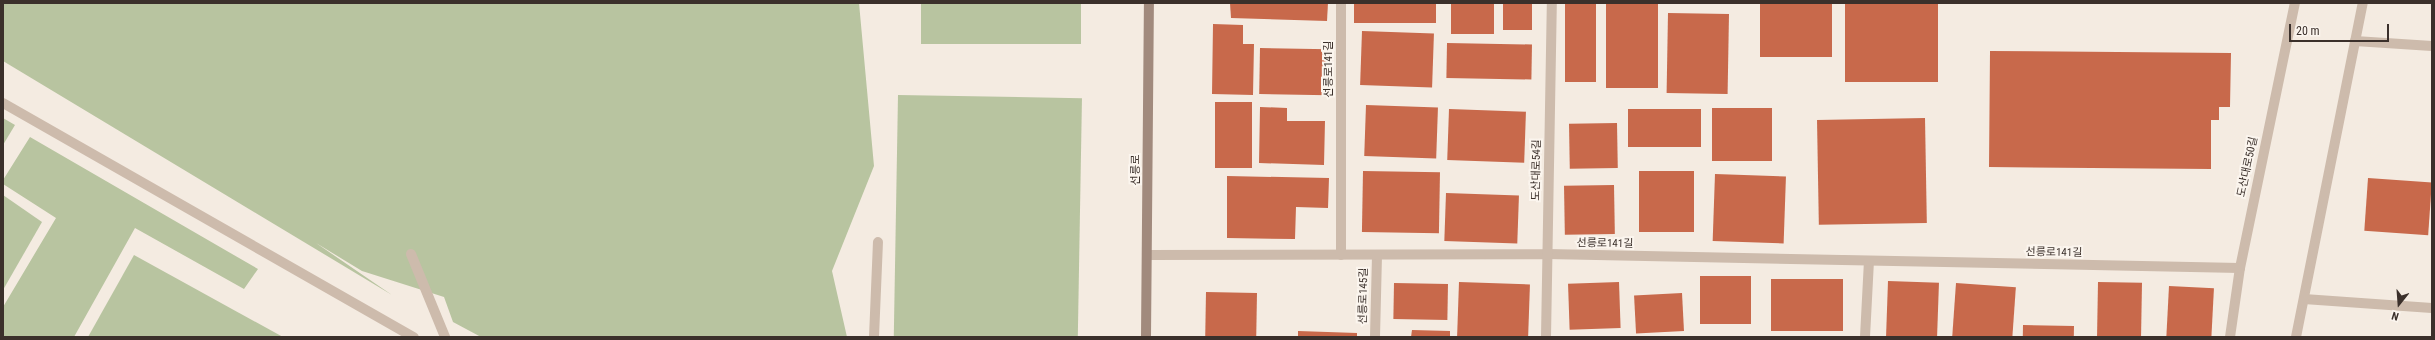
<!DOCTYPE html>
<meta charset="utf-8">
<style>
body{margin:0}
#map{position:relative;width:2435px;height:340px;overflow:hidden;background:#f4ebe1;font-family:"Roboto Condensed","Noto Sans KR",sans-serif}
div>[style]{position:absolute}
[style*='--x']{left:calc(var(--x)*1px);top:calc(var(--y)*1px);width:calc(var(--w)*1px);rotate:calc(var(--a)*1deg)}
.green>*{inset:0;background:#b8c4a0;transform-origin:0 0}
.building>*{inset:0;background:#c8694b;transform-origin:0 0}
.lane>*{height:10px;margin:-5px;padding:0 5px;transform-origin:5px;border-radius:5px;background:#cdbbac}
.street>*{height:10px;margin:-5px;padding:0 5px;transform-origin:5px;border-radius:5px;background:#cdbbac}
.secondary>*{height:10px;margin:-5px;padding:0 5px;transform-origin:5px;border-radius:5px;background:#a18a7d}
span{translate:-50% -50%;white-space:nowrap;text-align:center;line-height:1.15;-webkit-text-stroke:4px #fbf5ee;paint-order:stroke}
.street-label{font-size:11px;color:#3b302b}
.frame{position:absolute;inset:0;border:4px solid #3b302b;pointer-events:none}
.north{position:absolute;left:2379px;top:284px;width:40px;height:40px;-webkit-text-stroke:3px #fbf5ee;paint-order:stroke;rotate:197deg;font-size:11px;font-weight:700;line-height:16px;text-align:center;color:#3b302b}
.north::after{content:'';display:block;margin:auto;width:14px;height:18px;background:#3b302b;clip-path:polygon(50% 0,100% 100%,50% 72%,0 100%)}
.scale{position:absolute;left:2289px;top:24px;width:100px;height:18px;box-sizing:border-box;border:2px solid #3b302b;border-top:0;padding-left:5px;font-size:12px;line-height:14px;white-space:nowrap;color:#3b302b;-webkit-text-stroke:3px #fbf5ee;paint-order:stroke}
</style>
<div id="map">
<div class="green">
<div style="clip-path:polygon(3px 3px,859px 3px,874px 166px,832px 271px,847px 337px,481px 337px,453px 322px,444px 297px,362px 271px,316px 243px,392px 295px,3px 61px)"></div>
<div style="left:921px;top:3px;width:160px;height:41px"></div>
<div style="left:898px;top:95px;width:184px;height:242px;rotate:1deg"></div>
<div style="clip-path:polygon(3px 118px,15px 125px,3px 145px)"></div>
<div style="clip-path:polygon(30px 137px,258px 269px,244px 289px,135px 228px,74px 337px,3px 337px,3px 307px,56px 218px,3px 184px,3px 180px)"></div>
<div style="clip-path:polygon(3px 195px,42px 222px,3px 290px)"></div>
<div style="clip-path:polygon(134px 255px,283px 337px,88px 337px)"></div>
</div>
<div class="building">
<div style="clip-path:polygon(1230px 3px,1328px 3px,1327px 21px,1231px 18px)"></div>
<div style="left:1354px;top:3px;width:82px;height:20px"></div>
<div style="left:1451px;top:3px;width:43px;height:31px"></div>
<div style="left:1503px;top:3px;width:29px;height:27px"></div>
<div style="left:1565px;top:3px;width:31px;height:79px"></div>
<div style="left:1606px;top:3px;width:52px;height:85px"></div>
<div style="left:1760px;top:3px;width:72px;height:54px"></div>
<div style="left:1845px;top:3px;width:93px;height:79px"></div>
<div style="left:1668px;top:13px;width:61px;height:80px;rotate:1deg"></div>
<div style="clip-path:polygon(1213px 24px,1243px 25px,1243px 44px,1254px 44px,1253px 95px,1212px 94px)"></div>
<div style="left:1362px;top:31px;width:72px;height:54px;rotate:2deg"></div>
<div style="left:1447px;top:43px;width:85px;height:35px;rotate:1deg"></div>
<div style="left:1260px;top:48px;width:69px;height:46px;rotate:1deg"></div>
<div style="clip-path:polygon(1990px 51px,2231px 53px,2230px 107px,2219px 107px,2219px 120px,2211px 120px,2211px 169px,1989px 167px)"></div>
<div style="left:1215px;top:102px;width:37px;height:66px"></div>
<div style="left:1366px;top:105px;width:72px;height:51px;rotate:2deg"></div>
<div style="clip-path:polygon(1260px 107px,1287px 108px,1287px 121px,1325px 121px,1324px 165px,1259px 163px)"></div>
<div style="left:1712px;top:108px;width:60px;height:53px"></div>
<div style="left:1449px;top:109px;width:77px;height:51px;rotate:2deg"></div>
<div style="left:1628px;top:109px;width:73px;height:38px"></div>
<div style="left:1925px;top:118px;width:105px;height:108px;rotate:89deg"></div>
<div style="left:1617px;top:123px;width:45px;height:48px;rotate:89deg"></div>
<div style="left:1363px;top:171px;width:77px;height:61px;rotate:1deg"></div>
<div style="left:1639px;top:171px;width:55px;height:61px"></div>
<div style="left:1715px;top:174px;width:71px;height:67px;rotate:2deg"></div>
<div style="clip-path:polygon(1227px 176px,1329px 178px,1328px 208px,1296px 207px,1295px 239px,1227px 238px)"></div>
<div style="left:2368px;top:178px;width:64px;height:53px;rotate:4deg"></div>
<div style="left:1614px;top:185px;width:49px;height:50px;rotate:89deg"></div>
<div style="left:1446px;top:193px;width:73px;height:48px;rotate:2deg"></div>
<div style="left:1700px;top:276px;width:51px;height:48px"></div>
<div style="left:1771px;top:279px;width:72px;height:52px"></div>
<div style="left:1888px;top:281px;width:51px;height:56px;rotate:2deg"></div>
<div style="left:1459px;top:282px;width:71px;height:55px;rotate:2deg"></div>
<div style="left:1619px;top:282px;width:46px;height:51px;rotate:88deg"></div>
<div style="left:2098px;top:282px;width:44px;height:55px;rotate:1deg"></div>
<div style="left:1394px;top:283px;width:54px;height:36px;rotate:1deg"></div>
<div style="left:1956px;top:283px;width:60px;height:54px;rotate:4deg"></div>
<div style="left:2169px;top:286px;width:45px;height:51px;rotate:3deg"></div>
<div style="left:1206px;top:292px;width:51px;height:45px;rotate:1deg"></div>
<div style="left:1682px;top:293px;width:38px;height:48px;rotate:87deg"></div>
<div style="left:2023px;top:325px;width:51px;height:12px;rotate:1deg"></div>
<div style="clip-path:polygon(1412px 330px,1450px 331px,1450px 337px,1411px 337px)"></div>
<div style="clip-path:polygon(1298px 331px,1357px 333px,1357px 337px,1298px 337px)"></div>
</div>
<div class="lane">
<div style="--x:1341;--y:3;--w:252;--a:90"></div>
<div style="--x:2355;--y:41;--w:77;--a:3.7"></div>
<div style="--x:3;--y:103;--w:473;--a:29.7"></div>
<div style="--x:411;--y:254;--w:90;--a:67.7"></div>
<div style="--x:2304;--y:299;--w:128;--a:4"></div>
<div style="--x:874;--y:337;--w:95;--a:-87.6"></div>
<div style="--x:1375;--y:337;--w:81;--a:-88.6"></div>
<div style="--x:1865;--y:337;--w:76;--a:-87"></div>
<div style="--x:2296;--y:337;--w:341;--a:-78.7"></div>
</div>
<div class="street">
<div style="--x:1148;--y:255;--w:399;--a:-0.1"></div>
<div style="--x:1547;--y:254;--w:693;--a:1.16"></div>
<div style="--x:1546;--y:337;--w:334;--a:-89"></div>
<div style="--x:2230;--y:337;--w:70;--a:-81.8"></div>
<div style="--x:2240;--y:268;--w:271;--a:-78.3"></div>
</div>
<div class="secondary">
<div style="--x:1146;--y:337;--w:334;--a:-89.5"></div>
</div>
<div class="street-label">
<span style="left:1329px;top:69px;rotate:-90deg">선릉로141길</span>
<span style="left:2248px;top:167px;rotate:-78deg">도산대로50길</span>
<span style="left:1136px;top:170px;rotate:-90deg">선릉로</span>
<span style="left:1537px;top:170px;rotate:-89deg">도산대로54길</span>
<span style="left:1605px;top:244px;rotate:1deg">선릉로141길</span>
<span style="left:2054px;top:253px;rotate:1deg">선릉로141길</span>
<span style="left:1364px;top:296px;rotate:-89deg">선릉로145길</span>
</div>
<div class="frame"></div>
<div class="north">N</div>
<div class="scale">20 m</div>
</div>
